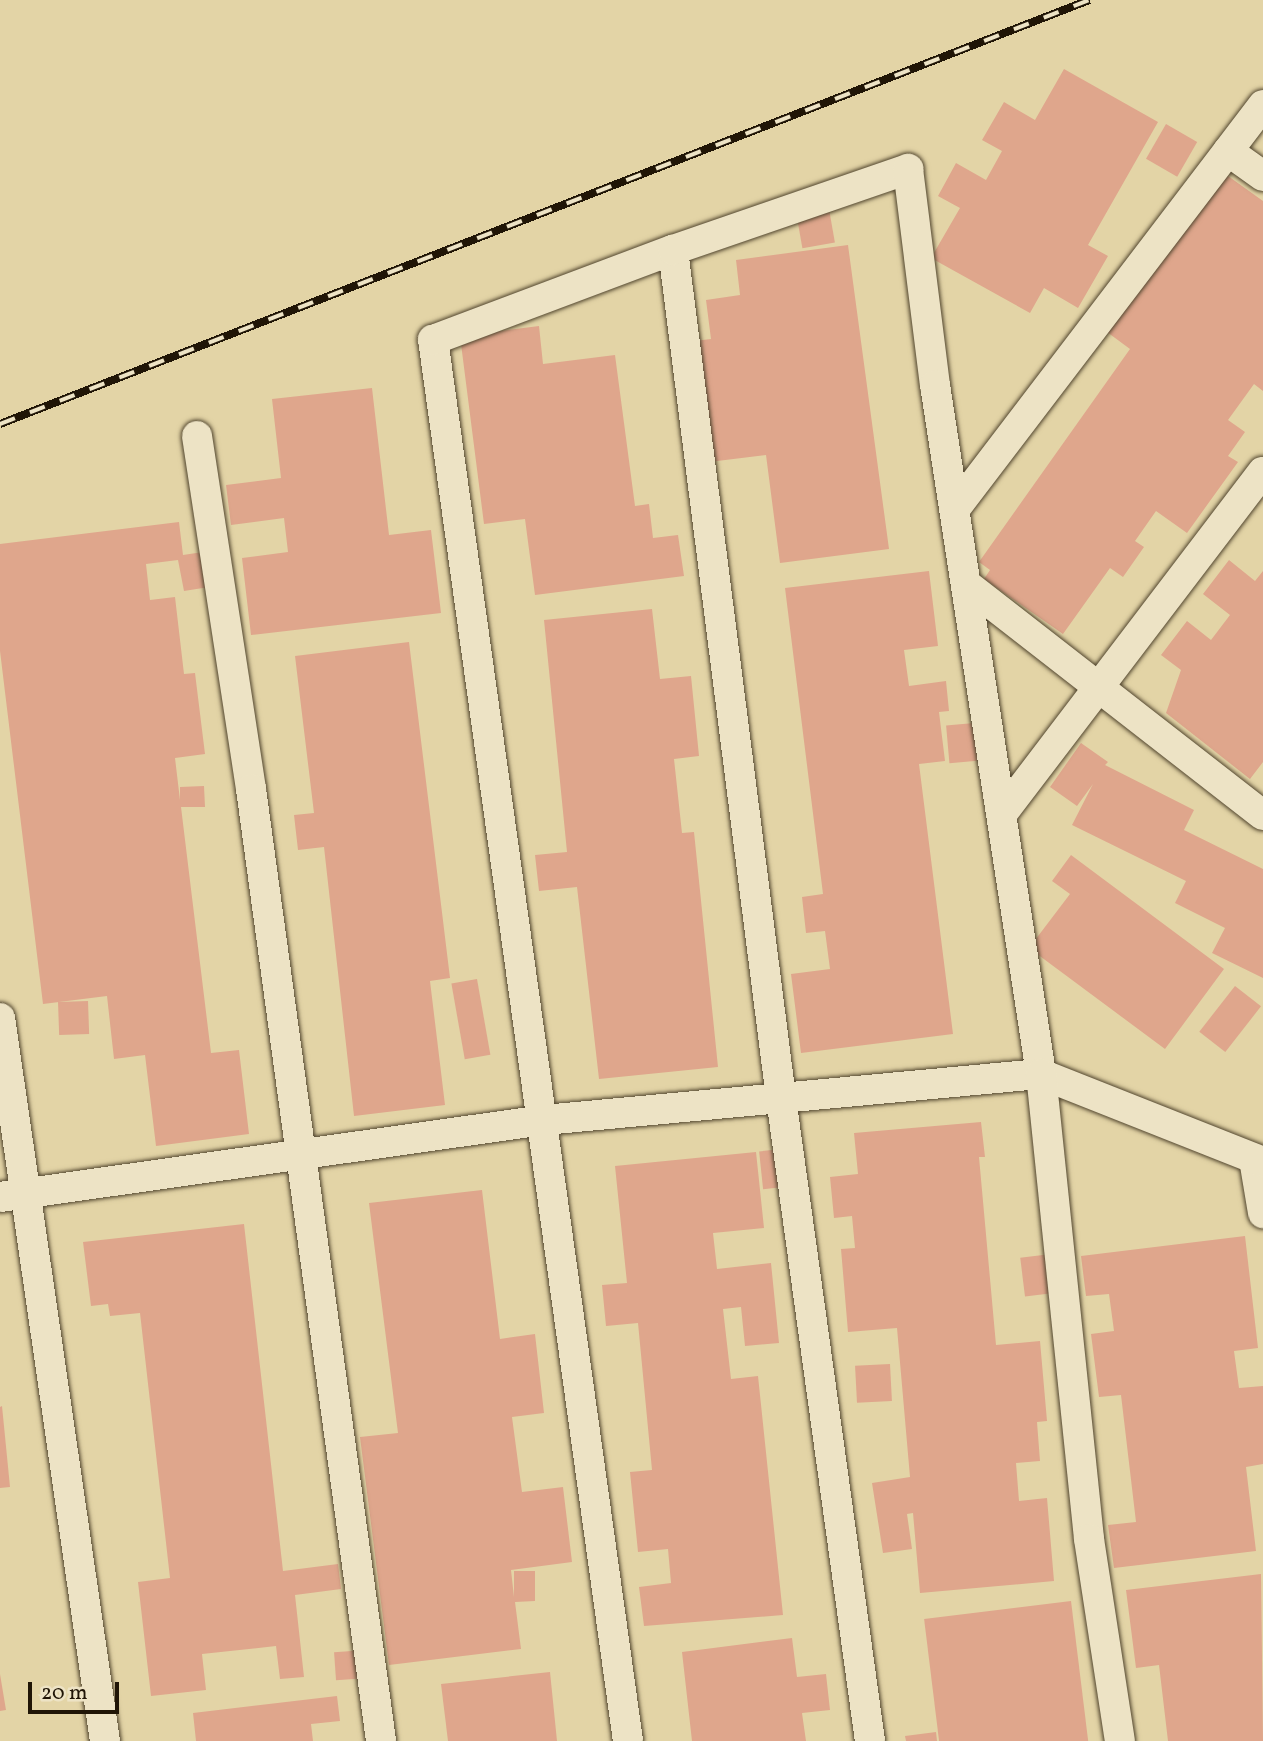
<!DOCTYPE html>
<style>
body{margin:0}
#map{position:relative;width:1263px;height:1741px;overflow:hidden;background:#e3d4a6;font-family:Vollkorn,serif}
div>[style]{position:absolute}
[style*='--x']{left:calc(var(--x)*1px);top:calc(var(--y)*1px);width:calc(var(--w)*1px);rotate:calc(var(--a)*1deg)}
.building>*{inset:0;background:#dfa68c;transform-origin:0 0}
.roads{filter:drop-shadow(0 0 2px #51452e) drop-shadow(0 0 2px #51452e)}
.street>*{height:30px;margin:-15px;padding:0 15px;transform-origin:15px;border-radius:15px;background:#ede3c5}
.rail>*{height:8px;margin-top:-4px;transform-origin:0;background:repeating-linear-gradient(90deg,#ede3c5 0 16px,#201506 0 32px);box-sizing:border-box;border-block:2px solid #201506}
span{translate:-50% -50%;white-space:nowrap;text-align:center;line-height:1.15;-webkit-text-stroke:5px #ede3c5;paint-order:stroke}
.scale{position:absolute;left:28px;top:1682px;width:91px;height:32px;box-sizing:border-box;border:4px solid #201506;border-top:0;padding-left:9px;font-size:21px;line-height:24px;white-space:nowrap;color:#201506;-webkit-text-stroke:5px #ede3c5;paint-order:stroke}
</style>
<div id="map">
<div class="building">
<div style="clip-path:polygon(1064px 69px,1158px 122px,1088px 245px,1108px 256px,1078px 308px,1044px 288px,1030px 313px,931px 258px,960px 208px,938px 196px,956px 163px,986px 180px,1002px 151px,982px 140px,1004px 102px,1035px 120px)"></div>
<div style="left:1166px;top:124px;width:36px;height:40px;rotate:30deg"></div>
<div style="clip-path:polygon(1221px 171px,1263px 201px,1263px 391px,1254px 384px,1228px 420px,1245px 432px,1228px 456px,1238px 462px,1187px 533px,1156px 511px,1135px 541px,1144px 547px,1123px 577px,1110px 568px,1063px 634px,984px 579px,990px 570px,979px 562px,1130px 349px,1107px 332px)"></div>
<div style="left:829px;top:209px;width:34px;height:33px;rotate:80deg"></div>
<div style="clip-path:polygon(848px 245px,889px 549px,780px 563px,766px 455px,709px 462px,694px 341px,711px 339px,706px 300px,740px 295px,736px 260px)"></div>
<div style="clip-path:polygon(539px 326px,543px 364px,615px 355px,635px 506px,649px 504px,653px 538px,678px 535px,684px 576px,535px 595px,525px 519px,484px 524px,460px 336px)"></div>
<div style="clip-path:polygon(372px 388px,389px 535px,431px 530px,441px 613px,251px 635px,242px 558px,288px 552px,284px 518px,231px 525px,226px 485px,281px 478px,272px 399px)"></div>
<div style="clip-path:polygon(179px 522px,183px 555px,203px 552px,209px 587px,184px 591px,178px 560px,146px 564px,150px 600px,175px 597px,184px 674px,195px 673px,205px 754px,175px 758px,180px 800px,180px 787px,204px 786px,205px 807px,181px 807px,211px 1053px,239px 1050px,249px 1134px,156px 1146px,145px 1055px,114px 1059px,107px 996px,43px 1004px,0 651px,0 544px)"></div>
<div style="clip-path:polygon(1229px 560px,1255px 581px,1263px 571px,1263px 762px,1250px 779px,1166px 713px,1181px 670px,1161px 655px,1187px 621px,1211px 640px,1230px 615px,1203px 594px)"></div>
<div style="clip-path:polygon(929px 571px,938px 646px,904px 650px,909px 686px,946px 681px,949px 711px,939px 712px,945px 761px,919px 764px,953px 1034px,801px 1053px,791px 974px,830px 969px,825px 931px,806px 933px,802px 897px,823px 894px,785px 588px)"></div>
<div style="clip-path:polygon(652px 609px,660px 679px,691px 676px,699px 756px,674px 759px,682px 833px,694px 832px,718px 1067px,599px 1079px,577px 887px,539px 891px,535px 855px,567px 852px,544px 620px)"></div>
<div style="clip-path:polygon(409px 642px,450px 978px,430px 981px,445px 1105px,354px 1116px,324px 847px,298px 850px,294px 815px,314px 813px,295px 656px)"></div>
<div style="left:974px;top:723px;width:38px;height:28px;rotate:85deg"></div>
<div style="clip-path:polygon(1081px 743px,1108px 762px,1105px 765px,1194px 810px,1184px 830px,1263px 869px,1263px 978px,1212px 953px,1225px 928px,1175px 903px,1186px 881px,1072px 825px,1093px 784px,1077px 806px,1050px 787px)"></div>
<div style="clip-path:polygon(1071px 855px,1224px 969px,1165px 1049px,1029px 948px,1070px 894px,1052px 881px)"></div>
<div style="left:477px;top:979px;width:77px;height:26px;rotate:80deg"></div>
<div style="left:1235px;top:986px;width:33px;height:58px;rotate:38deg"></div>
<div style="left:88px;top:1001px;width:33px;height:30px;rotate:88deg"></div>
<div style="clip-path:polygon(981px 1122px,985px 1157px,979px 1157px,996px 1345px,1040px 1341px,1047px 1421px,1037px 1422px,1040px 1461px,1016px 1463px,1019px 1501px,1047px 1498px,1054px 1581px,920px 1593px,913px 1513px,907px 1514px,912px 1549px,883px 1553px,872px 1483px,910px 1477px,897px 1328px,848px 1332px,841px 1249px,855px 1248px,852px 1216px,834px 1218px,830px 1177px,858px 1174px,854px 1133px)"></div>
<div style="left:782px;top:1149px;width:38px;height:23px;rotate:84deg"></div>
<div style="clip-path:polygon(756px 1152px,764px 1228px,713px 1233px,717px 1269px,771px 1263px,779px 1343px,745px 1346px,741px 1307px,723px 1309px,731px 1379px,758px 1376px,783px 1615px,644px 1626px,639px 1587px,671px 1583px,668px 1549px,638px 1552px,630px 1472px,652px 1470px,638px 1323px,606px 1326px,602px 1285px,627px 1283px,615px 1166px)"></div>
<div style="clip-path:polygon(482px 1190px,500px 1339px,535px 1334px,544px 1413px,512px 1417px,522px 1492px,563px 1487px,572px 1562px,511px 1570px,514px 1597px,514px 1571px,535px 1571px,535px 1601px,515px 1602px,521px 1649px,389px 1665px,360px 1437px,398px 1433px,369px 1203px)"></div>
<div style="clip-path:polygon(244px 1224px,283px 1571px,338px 1564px,341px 1589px,295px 1595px,304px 1677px,280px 1679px,276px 1646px,202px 1654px,206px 1690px,151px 1696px,138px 1582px,170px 1578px,140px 1313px,110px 1316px,108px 1304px,91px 1306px,83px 1242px)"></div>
<div style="clip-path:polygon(1245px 1236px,1258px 1348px,1234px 1351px,1239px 1388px,1263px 1386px,1263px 1464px,1246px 1467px,1256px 1551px,1114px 1568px,1108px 1525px,1136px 1522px,1121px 1395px,1099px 1397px,1091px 1334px,1114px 1331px,1109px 1294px,1086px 1296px,1081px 1256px)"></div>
<div style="left:1051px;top:1254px;width:39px;height:31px;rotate:83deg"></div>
<div style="left:890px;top:1364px;width:37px;height:35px;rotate:87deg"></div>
<div style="clip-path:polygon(2px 1406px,10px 1487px,0 1488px,0 1407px)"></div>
<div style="clip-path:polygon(1261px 1574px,1263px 1741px,1168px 1741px,1159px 1665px,1136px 1668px,1126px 1590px)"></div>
<div style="left:1071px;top:1601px;width:141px;height:148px;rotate:83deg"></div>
<div style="clip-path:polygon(792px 1638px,797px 1677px,826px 1674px,830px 1710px,802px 1713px,806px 1741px,692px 1741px,682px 1652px)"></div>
<div style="left:366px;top:1650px;width:28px;height:32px;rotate:86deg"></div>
<div style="clip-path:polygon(550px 1672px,557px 1741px,448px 1741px,441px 1684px)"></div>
<div style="clip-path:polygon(0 1674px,6px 1710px,0 1711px)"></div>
<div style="clip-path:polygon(337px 1696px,340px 1721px,311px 1724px,313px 1741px,196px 1741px,193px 1713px)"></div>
<div style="clip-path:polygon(936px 1732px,937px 1741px,906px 1741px,905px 1736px)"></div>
</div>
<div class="roads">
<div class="street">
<div style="--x:1228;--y:151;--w:43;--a:35.5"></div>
<div style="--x:673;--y:250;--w:855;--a:82.74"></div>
<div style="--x:781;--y:1098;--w:649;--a:82.12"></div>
<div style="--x:197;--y:436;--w:357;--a:81.3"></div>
<div style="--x:251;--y:789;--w:961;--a:82.22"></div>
<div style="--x:955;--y:509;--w:508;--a:-52.68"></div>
<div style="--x:966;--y:584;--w:376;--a:37.9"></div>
<div style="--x:1002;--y:814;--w:430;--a:-52.7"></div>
<div style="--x:0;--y:1018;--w:731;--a:81.74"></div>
<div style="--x:1254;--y:1159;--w:55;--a:80.5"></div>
<div style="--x:0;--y:1197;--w:549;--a:-8.06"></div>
<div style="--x:544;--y:1120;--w:499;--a:-5.3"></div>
<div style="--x:1041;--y:1074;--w:239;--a:21.6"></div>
<div style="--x:628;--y:1741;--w:1415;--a:-97.92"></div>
<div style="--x:433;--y:340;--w:256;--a:-20.6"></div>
<div style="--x:673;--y:250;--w:249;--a:-19"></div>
<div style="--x:908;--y:169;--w:218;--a:82.9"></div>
<div style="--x:935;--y:385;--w:697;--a:81.25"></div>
<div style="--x:1041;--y:1074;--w:467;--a:84.1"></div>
<div style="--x:1089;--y:1539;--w:204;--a:81.3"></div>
</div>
</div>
<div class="rail">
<div style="--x:0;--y:424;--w:1169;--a:-21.27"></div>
</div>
<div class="scale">20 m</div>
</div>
